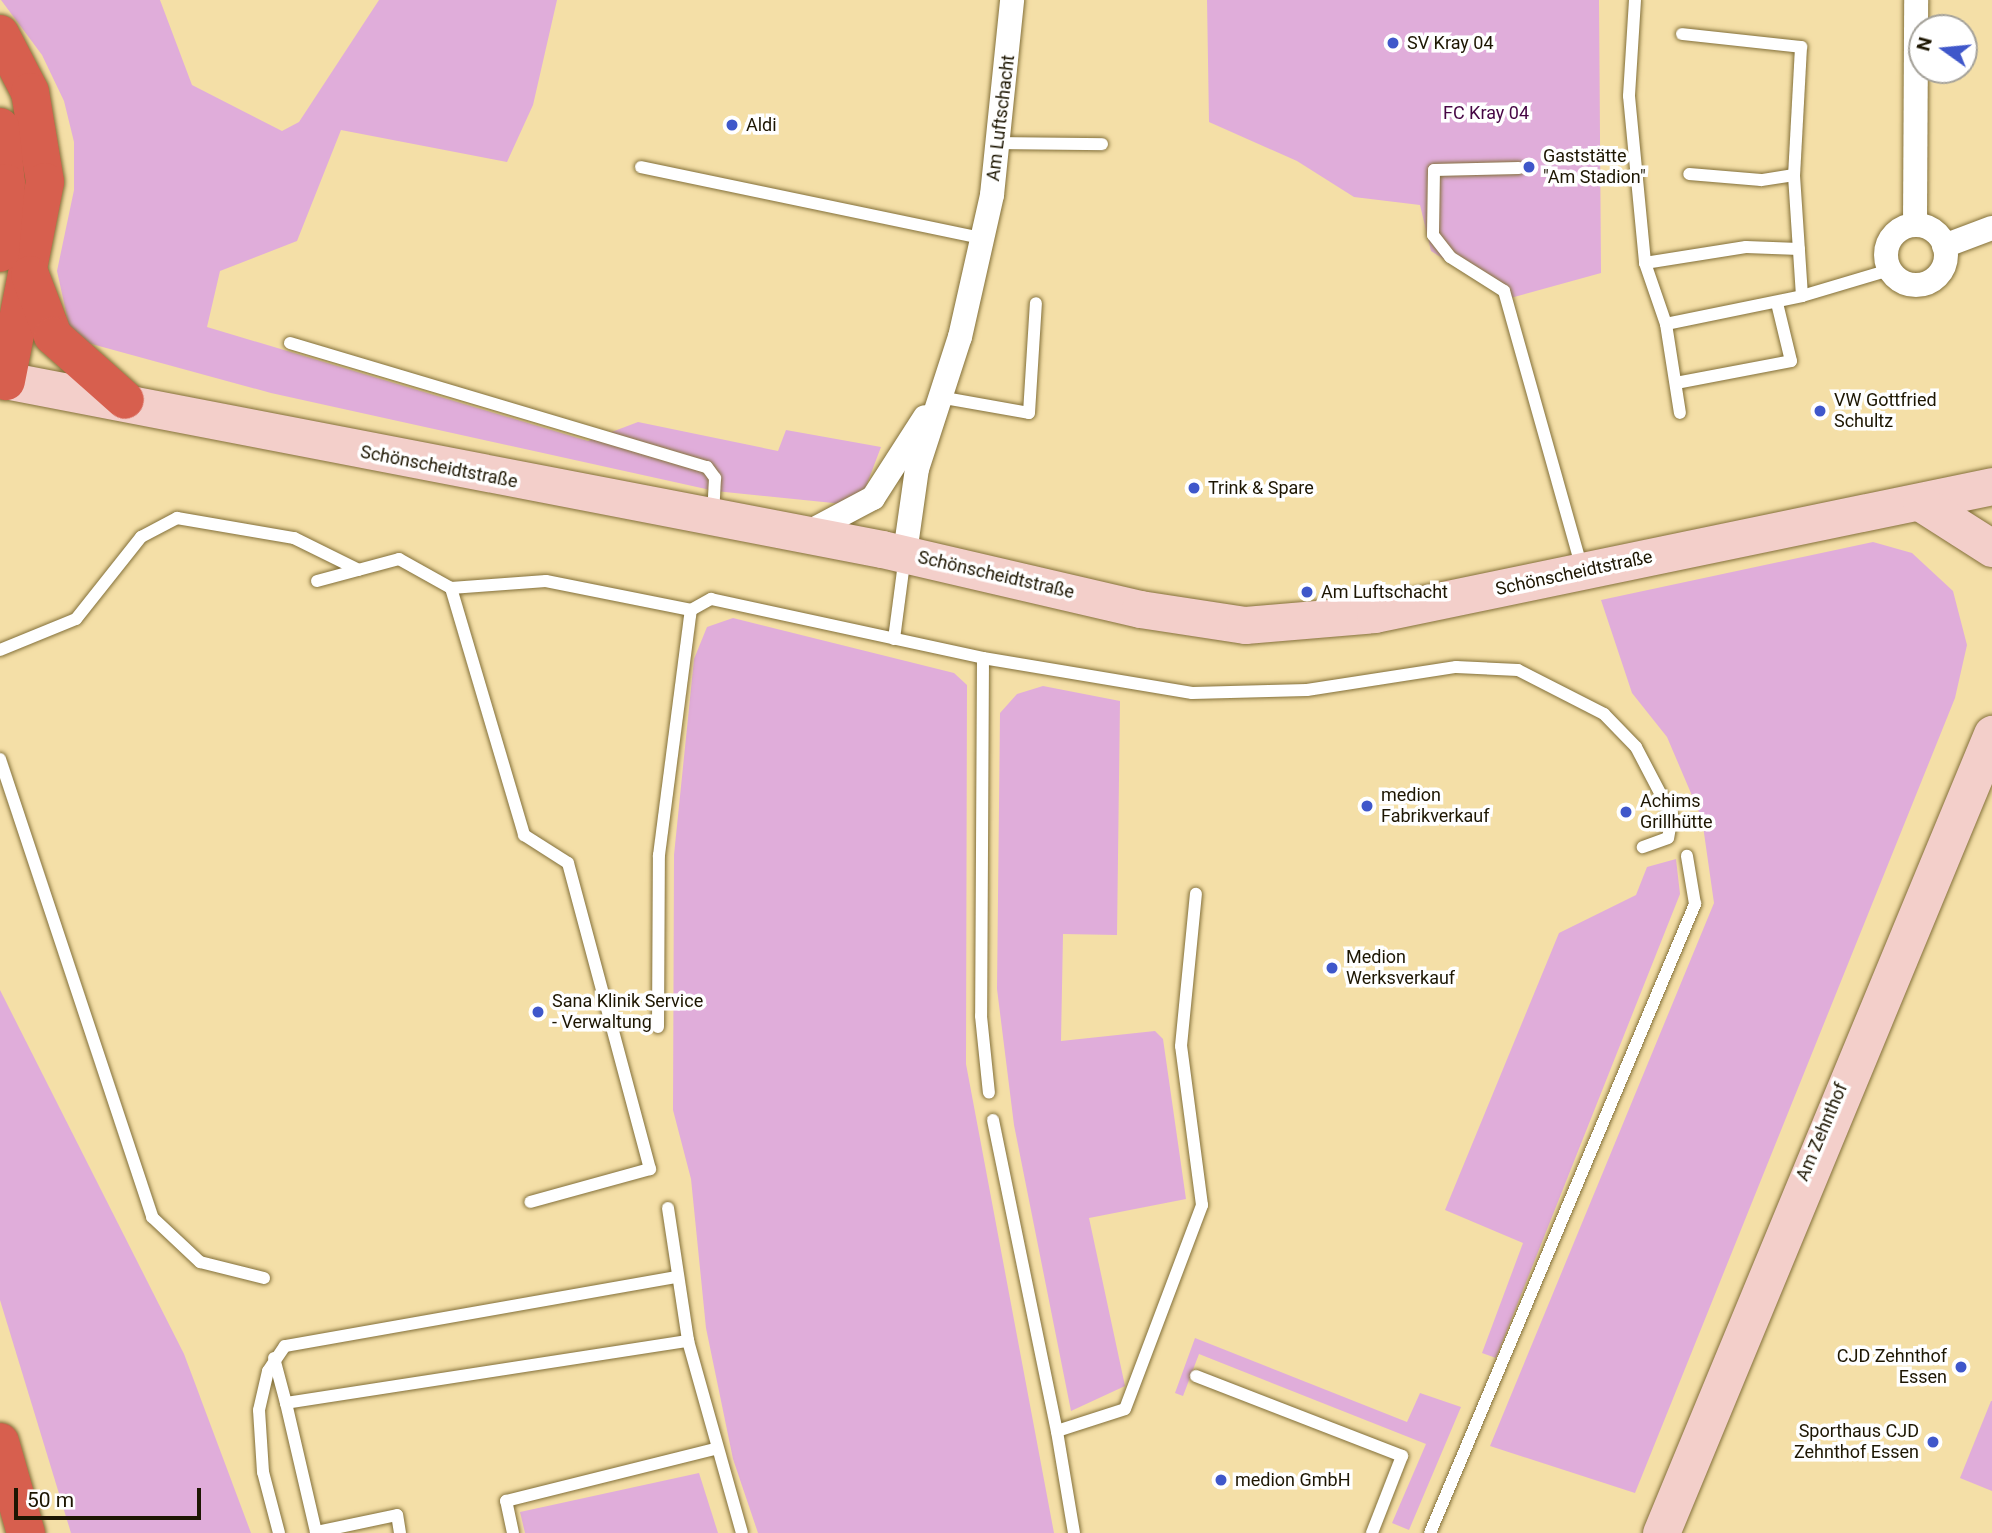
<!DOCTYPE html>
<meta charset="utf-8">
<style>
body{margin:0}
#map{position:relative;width:1992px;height:1533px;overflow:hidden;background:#f4dfa7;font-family:Roboto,sans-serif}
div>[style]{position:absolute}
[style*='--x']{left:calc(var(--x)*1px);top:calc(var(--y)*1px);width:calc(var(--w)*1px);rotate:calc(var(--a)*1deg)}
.green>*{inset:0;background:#e0adda}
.roads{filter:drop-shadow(0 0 2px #83703a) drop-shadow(0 0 2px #83703a)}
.lane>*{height:12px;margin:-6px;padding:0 6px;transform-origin:6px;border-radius:6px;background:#fff}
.street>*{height:24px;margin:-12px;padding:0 12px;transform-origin:12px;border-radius:12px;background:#fff}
.street>.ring{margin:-12px;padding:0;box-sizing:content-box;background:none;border:24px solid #fff;border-radius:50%}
.secondary>*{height:37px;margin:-18.5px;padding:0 18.5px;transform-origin:18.5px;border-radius:18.5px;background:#f3cfca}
.highway>*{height:38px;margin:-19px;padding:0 19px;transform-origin:19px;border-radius:19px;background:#d75f4e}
.dots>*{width:19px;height:19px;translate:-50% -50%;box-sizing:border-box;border:4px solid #fff;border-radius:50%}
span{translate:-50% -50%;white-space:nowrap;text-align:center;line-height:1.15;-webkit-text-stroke:7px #fff;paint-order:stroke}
.poi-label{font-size:18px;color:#1d1602}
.left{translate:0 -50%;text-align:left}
.right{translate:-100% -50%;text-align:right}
.park-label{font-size:18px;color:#460644}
.street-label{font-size:18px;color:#1d1602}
.north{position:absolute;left:1908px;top:14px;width:70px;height:70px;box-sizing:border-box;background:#fff;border:2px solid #a5a29a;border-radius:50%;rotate:285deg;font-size:19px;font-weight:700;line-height:28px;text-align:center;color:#1d1602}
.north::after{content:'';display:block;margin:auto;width:24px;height:32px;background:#3f57ca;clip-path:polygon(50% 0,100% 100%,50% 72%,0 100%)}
.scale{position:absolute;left:14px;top:1488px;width:187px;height:32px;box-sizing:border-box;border:4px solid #1d1602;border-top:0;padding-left:9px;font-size:21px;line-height:24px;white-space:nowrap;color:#1d1602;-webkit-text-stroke:5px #fff;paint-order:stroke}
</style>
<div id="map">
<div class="green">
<div style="clip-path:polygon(1px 0,160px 0,192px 85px,282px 131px,299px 122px,379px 0,557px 0,533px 105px,507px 162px,341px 130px,297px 241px,220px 271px,207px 327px,588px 441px,638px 422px,778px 451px,786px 430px,881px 447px,865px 489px,843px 504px,715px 491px,271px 393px,88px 343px,70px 330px,57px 271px,74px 190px,74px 142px,64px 101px,42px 55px)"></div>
<div style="clip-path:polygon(1207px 0,1599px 0,1601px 273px,1507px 299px,1431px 251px,1420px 205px,1354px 197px,1297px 161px,1209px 122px)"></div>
<div style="clip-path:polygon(1873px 542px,1912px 553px,1953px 591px,1967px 645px,1955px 698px,1635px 1493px,1490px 1446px,1714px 903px,1702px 819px,1667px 737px,1632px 693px,1601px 600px)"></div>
<div style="clip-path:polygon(733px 618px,954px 673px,967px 685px,966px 1064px,1054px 1533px,758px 1533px,733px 1459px,706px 1328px,691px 1179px,673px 1110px,674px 855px,694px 659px,707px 627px)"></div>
<div style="clip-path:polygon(1043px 686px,1120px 701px,1117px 935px,1063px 934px,1061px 1041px,1155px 1031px,1163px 1039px,1186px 1199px,1089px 1218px,1125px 1386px,1071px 1411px,1014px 1125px,997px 989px,1000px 713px,1017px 694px)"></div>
<div style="clip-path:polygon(1676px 859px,1680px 894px,1496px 1358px,1482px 1353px,1523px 1243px,1445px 1210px,1559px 933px,1636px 895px,1647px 867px)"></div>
<div style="clip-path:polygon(0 990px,184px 1354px,251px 1533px,71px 1533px,0 1300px)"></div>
<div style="clip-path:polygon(1195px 1338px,1407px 1422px,1420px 1393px,1461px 1407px,1409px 1530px,1392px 1523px,1426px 1444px,1199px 1354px,1183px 1396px,1175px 1393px)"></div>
<div style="clip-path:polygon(1991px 1401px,1992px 1401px,1992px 1491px,1960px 1478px)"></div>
<div style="clip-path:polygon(699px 1473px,718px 1533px,525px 1533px,520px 1512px)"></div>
</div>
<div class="roads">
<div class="lane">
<div style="--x:1635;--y:0;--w:96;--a:93.6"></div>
<div style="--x:1629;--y:96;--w:168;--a:84.5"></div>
<div style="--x:1645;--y:263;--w:65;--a:71"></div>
<div style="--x:1666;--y:324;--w:90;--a:81.1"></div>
<div style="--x:1682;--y:34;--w:120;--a:6.2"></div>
<div style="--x:1801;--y:47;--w:128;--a:93.1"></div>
<div style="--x:1000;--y:143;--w:102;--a:0.6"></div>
<div style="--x:641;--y:167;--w:348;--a:11.8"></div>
<div style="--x:1519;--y:168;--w:85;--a:178.7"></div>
<div style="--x:1434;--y:170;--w:65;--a:90.9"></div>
<div style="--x:1433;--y:235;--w:28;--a:52"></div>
<div style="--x:1450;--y:257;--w:64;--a:32.2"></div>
<div style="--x:1504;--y:291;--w:288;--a:74.3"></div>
<div style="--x:1645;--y:263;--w:102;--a:-9"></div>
<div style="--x:1746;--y:247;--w:53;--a:2.2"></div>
<div style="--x:1802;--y:296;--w:92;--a:-16.5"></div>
<div style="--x:1666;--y:324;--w:139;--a:-11.6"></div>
<div style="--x:1802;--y:296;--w:121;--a:-93.8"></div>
<div style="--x:1794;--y:175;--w:33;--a:171"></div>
<div style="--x:1761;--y:180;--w:72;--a:-175.2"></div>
<div style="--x:290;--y:343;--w:435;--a:16.6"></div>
<div style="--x:707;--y:467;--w:14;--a:54"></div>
<div style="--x:715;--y:478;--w:35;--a:93"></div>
<div style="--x:1676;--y:383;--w:117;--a:-10.8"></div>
<div style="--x:1791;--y:361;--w:60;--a:-103.6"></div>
<div style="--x:939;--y:397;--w:91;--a:10.1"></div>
<div style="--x:1029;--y:413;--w:110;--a:-86.4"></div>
<div style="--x:317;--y:581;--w:85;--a:-15"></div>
<div style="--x:399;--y:559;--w:60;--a:29.1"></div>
<div style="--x:451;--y:588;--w:95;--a:-4.2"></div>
<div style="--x:546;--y:581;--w:148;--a:11.3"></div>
<div style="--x:691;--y:610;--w:23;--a:-29"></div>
<div style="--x:711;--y:599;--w:278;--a:12.2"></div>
<div style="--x:983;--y:658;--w:212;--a:9.5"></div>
<div style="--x:1192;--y:693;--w:115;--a:-1.5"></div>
<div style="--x:1307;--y:690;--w:151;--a:-8.8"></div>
<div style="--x:1456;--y:667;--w:62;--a:2.8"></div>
<div style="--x:1518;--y:670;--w:97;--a:27.1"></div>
<div style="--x:1604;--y:714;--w:46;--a:45.9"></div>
<div style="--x:1636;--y:747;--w:78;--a:62.4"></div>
<div style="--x:1672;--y:816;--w:22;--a:100"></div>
<div style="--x:1668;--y:838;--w:27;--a:160"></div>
<div style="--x:451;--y:588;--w:258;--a:73.5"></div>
<div style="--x:524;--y:835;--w:52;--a:32.5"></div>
<div style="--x:568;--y:863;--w:317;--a:75"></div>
<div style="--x:650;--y:1169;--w:124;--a:164.6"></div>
<div style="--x:894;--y:639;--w:84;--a:-82.5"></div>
<div style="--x:0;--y:650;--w:82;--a:-22.2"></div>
<div style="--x:76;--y:619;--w:105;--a:-51.6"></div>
<div style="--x:141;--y:537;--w:41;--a:-27.8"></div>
<div style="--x:177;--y:518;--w:119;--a:9.7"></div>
<div style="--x:294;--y:538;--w:72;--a:26.2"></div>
<div style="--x:983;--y:658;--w:358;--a:90.3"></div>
<div style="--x:981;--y:1016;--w:77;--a:84.1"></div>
<div style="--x:0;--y:759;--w:483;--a:71.6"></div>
<div style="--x:152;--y:1217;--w:66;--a:43.2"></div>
<div style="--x:200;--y:1262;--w:66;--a:14"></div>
<div style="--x:658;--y:1027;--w:172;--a:-89.7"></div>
<div style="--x:659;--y:855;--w:247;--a:-82.6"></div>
<div style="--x:993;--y:1120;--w:318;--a:78.4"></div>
<div style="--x:668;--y:1208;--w:134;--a:81.4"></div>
<div style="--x:688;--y:1341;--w:199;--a:74.3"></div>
<div style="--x:274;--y:1358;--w:47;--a:75.1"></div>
<div style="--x:1196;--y:1376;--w:221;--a:21.2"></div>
<div style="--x:1402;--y:1456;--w:83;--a:111.3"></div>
<div style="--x:279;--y:1533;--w:63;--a:-104.7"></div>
<div style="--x:263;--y:1472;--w:62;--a:-93.7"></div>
<div style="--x:259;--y:1410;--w:40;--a:-77"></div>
<div style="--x:268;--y:1371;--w:30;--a:-56"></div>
<div style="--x:285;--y:1346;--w:399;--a:-10"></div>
<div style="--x:400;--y:1533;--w:18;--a:-99"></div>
<div style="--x:397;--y:1515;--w:83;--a:168.1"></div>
<div style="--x:316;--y:1532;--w:132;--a:-103.1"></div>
<div style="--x:286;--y:1403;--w:407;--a:-8.8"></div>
<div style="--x:513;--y:1533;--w:33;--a:-102"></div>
<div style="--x:506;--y:1501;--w:214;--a:-14"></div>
<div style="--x:1074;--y:1533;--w:103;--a:-99.5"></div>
<div style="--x:1057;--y:1431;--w:71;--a:-17.9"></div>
<div style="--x:1125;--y:1409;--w:218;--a:-69.3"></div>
<div style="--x:1202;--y:1205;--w:160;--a:-97.5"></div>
<div style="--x:1181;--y:1046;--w:153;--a:-84.4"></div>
<div style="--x:1430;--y:1533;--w:683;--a:-67.15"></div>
<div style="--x:1695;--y:904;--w:49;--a:-99.5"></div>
</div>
<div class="street">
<div style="--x:1915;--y:225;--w:225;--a:-89.7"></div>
<div class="ring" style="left:1886px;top:225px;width:36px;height:36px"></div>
<div style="--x:1944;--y:246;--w:51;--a:-20.6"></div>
<div style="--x:805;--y:534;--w:77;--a:-27.9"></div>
<div style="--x:873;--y:498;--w:96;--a:-57.3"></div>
<div style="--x:905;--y:553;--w:85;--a:-81.9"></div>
<div style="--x:917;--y:469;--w:139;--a:-72"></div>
<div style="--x:960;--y:337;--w:146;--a:-77.3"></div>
<div style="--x:992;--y:195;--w:196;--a:-84.1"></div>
</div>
<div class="secondary">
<div style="--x:0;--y:379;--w:898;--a:10.91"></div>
<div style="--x:882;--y:549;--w:265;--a:13.1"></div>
<div style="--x:1140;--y:609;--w:106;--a:8.7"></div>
<div style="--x:1245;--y:625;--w:130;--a:-4.8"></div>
<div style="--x:1375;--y:614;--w:630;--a:-11.72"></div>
<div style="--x:1921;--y:503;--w:84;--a:32.4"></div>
<div style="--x:1661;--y:1533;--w:865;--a:-67.5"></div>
</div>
<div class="highway">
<div style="--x:0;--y:34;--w:65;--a:62.7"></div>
<div style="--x:30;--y:92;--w:91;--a:80.5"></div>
<div style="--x:45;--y:182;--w:203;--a:101.1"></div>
<div style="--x:0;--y:127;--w:56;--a:83.9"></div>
<div style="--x:6;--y:183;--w:70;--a:94.9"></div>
<div style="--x:30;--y:275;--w:65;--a:69.3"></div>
<div style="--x:53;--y:336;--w:96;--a:41.6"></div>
<div style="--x:0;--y:1442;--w:95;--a:74.1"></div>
</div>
</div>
<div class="dots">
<div style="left:1393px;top:43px;background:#3f57ca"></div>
<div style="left:732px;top:125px;background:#3f57ca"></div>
<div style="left:1529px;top:167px;background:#3f57ca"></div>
<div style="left:1820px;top:411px;background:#3f57ca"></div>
<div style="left:1194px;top:488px;background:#3f57ca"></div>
<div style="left:1307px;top:592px;background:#3f57ca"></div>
<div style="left:1367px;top:806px;background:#3f57ca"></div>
<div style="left:1626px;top:812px;background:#3f57ca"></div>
<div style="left:1332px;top:968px;background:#3f57ca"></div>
<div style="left:538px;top:1012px;background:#3f57ca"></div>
<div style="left:1961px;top:1367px;background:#3f57ca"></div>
<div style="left:1933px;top:1442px;background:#3f57ca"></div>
<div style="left:1221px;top:1480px;background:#3f57ca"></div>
</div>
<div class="poi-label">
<span class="left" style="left:1407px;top:43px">SV Kray 04</span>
<span class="left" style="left:746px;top:125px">Aldi</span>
<span class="left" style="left:1543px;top:167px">Gaststätte<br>"Am Stadion"</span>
<span class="left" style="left:1834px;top:411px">VW Gottfried<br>Schultz</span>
<span class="left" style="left:1208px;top:488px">Trink &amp; Spare</span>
<span class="left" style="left:1321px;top:592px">Am Luftschacht</span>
<span class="left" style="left:1381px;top:806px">medion<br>Fabrikverkauf</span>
<span class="left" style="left:1640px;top:812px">Achims<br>Grillhütte</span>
<span class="left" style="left:1346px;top:968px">Medion<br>Werksverkauf</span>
<span class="left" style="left:552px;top:1012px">Sana Klinik Service<br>- Verwaltung</span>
<span class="right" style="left:1947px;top:1367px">CJD Zehnthof<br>Essen</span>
<span class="right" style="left:1919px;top:1442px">Sporthaus CJD<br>Zehnthof Essen</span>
<span class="left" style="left:1235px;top:1480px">medion GmbH</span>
</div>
<div class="park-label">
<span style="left:1486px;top:113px">FC Kray 04</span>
</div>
<div class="street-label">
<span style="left:1001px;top:118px;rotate:-83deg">Am Luftschacht</span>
<span style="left:439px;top:467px;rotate:11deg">Schönscheidtstraße</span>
<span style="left:1574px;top:573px;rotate:-12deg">Schönscheidtstraße</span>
<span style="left:996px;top:575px;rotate:13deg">Schönscheidtstraße</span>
<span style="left:1822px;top:1132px;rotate:-67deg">Am Zehnthof</span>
</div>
<div class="north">N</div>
<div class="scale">50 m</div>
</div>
